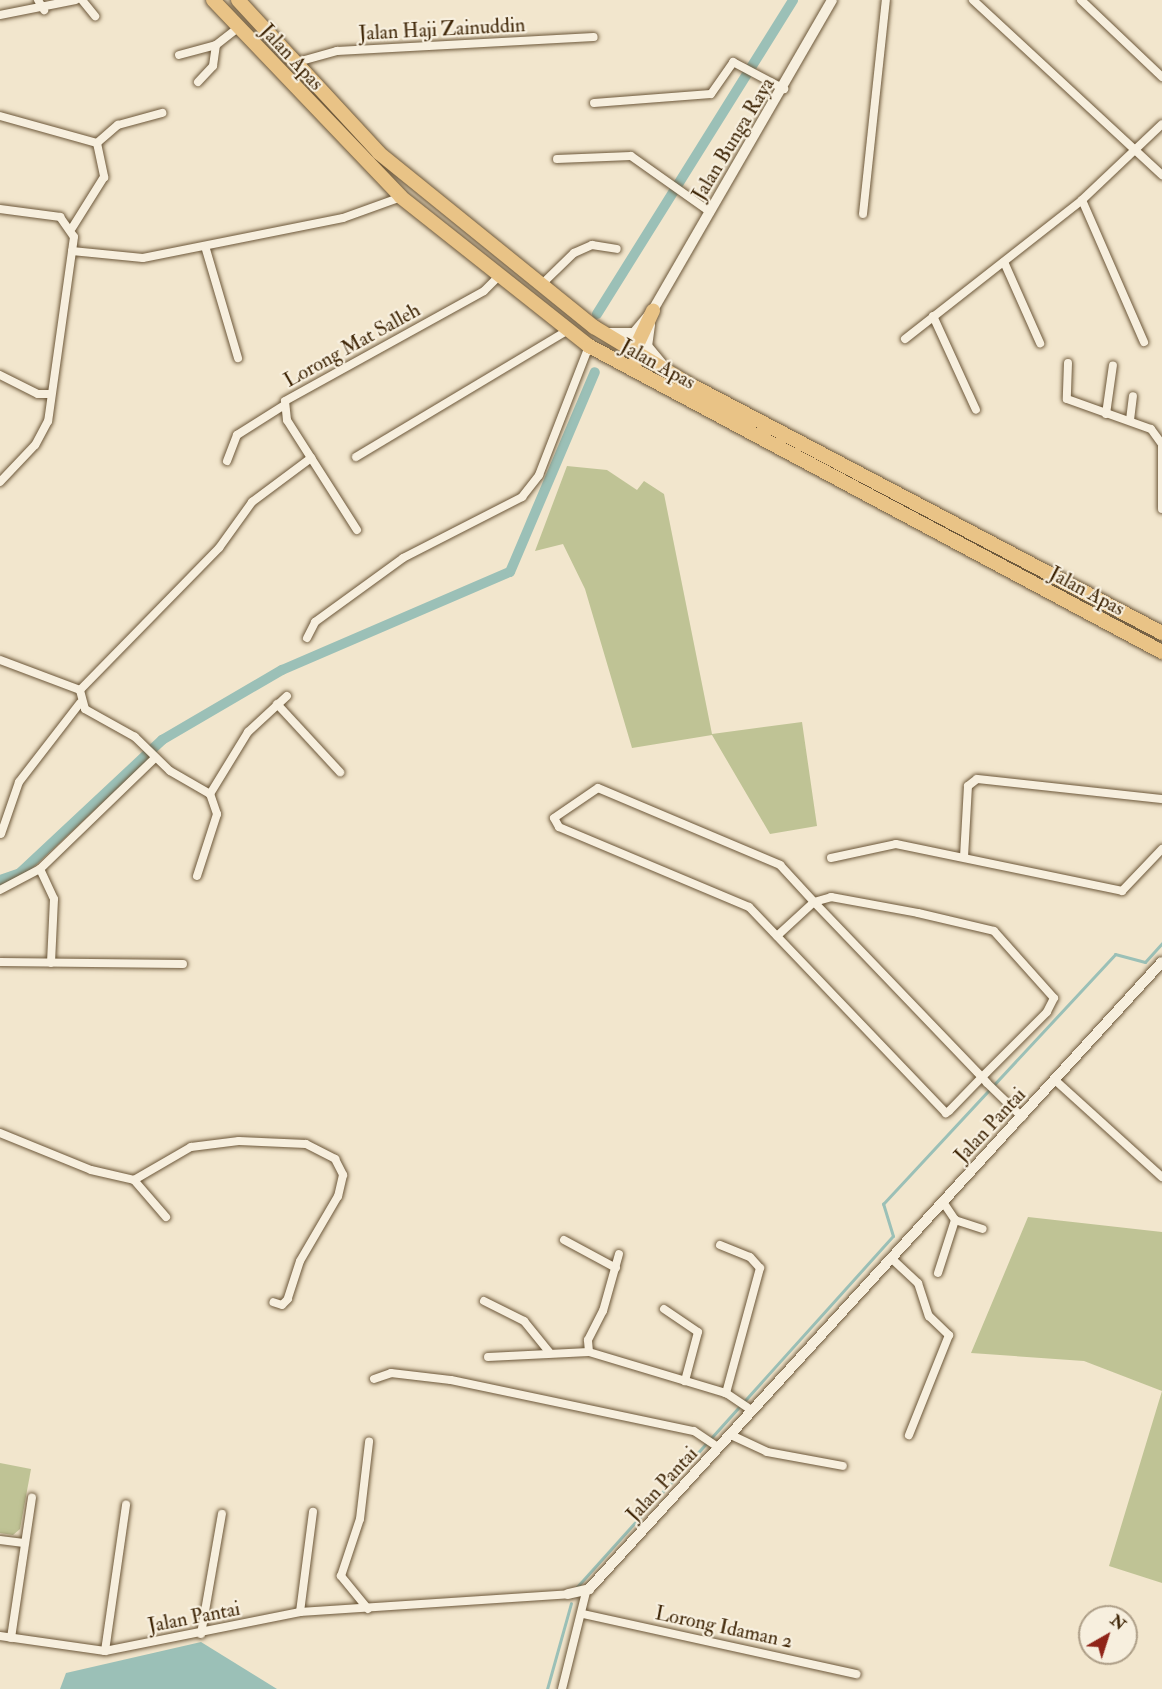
<!DOCTYPE html>
<style>
body{margin:0}
#map{position:relative;width:1162px;height:1689px;overflow:hidden;background:#f2e6cd;font-family:"IM FELL Double Pica",serif}
div>[style]{position:absolute}
[style*='--x']{left:calc(var(--x)*1px);top:calc(var(--y)*1px);width:calc(var(--w)*1px);rotate:calc(var(--a)*1deg)}
.green>*{inset:0;background:#bfc395}
.water>*{inset:0;background:#9bc0b7}
.stream>*{height:3px;margin:-1.5px;padding:0 1.5px;transform-origin:1.5px;border-radius:1.5px;background:#9bc0b7}
.canal>*{height:10px;margin:-5px;padding:0 5px;transform-origin:5px;border-radius:5px;background:#9bc0b7}
.roads{filter:drop-shadow(0 0 2px #6c5739) drop-shadow(0 0 2px #6c5739)}
.street>*{height:8px;margin:-4px;padding:0 4px;transform-origin:4px;border-radius:4px;background:#f7efde}
.secondary>*{height:10px;margin:-5px;padding:0 5px;transform-origin:5px;border-radius:5px;background:#f7efde}
.highway>*{height:14px;margin:-7px;padding:0 7px;transform-origin:7px;border-radius:7px;background:#e9c386}
span{translate:-50% -50%;white-space:nowrap;text-align:center;line-height:1.15;-webkit-text-stroke:4.5px #f7efde;paint-order:stroke}
.street-label{font-size:20px;color:#402708}
.north{position:absolute;left:1078px;top:1605px;width:60px;height:60px;box-sizing:border-box;background:#f7efde;border:2px solid #ae9f88;border-radius:50%;rotate:39deg;font-size:16px;font-weight:700;line-height:24px;text-align:center;color:#402708}
.north::after{content:'';display:block;margin:auto;width:21px;height:27px;background:#8f2418;clip-path:polygon(50% 0,100% 100%,50% 72%,0 100%)}
</style>
<div id="map">
<div class="green">
<div style="clip-path:polygon(567px 466px,607px 470px,637px 490px,644px 481px,664px 494px,712px 734px,802px 722px,817px 826px,770px 834px,712px 735px,632px 748px,585px 589px,563px 544px,535px 551px)"></div>
<div style="clip-path:polygon(1028px 1217px,1162px 1232px,1162px 1583px,1109px 1566px,1162px 1391px,1084px 1361px,971px 1353px)"></div>
<div style="clip-path:polygon(0 1463px,31px 1469px,20px 1529px,13px 1535px,0 1533px)"></div>
</div>
<div class="water">
<div style="clip-path:polygon(201px 1642px,277px 1689px,60px 1689px,66px 1673px)"></div>
</div>
<div class="stream">
<div style="--x:575;--y:1589;--w:475;--a:-48"></div>
<div style="--x:893;--y:1236;--w:34;--a:-107"></div>
<div style="--x:883;--y:1204;--w:341;--a:-47.1"></div>
<div style="--x:1115;--y:954;--w:31;--a:15"></div>
<div style="--x:1145;--y:962;--w:25;--a:-48"></div>
<div style="--x:547;--y:1689;--w:89;--a:-74.4"></div>
</div>
<div class="canal">
<div style="--x:597;--y:314;--w:370;--a:-58"></div>
<div style="--x:0;--y:880;--w:21;--a:-19"></div>
<div style="--x:20;--y:873;--w:195;--a:-43.1"></div>
<div style="--x:162;--y:740;--w:139;--a:-30.3"></div>
<div style="--x:282;--y:670;--w:248;--a:-23.3"></div>
<div style="--x:510;--y:572;--w:217;--a:-67"></div>
</div>
<div class="roads">
<div class="street">
<div style="--x:38;--y:0;--w:12;--a:59"></div>
<div style="--x:82;--y:0;--w:21;--a:51"></div>
<div style="--x:973;--y:0;--w:258;--a:42.8"></div>
<div style="--x:1081;--y:0;--w:112;--a:43.5"></div>
<div style="--x:0;--y:15;--w:77;--a:-11.2"></div>
<div style="--x:179;--y:55;--w:38;--a:-15"></div>
<div style="--x:216;--y:45;--w:29;--a:-38"></div>
<div style="--x:294;--y:63;--w:45;--a:-15.6"></div>
<div style="--x:337;--y:51;--w:257;--a:-3.1"></div>
<div style="--x:198;--y:82;--w:22;--a:-47"></div>
<div style="--x:213;--y:66;--w:21;--a:-82"></div>
<div style="--x:594;--y:103;--w:117;--a:-4.4"></div>
<div style="--x:711;--y:94;--w:39;--a:-55"></div>
<div style="--x:733;--y:62;--w:58;--a:27.9"></div>
<div style="--x:0;--y:116;--w:101;--a:15.6"></div>
<div style="--x:97;--y:143;--w:35;--a:78"></div>
<div style="--x:104;--y:177;--w:60;--a:122.1"></div>
<div style="--x:97;--y:143;--w:28;--a:-41"></div>
<div style="--x:118;--y:125;--w:46;--a:-15.3"></div>
<div style="--x:557;--y:159;--w:74;--a:-2.3"></div>
<div style="--x:631;--y:156;--w:97;--a:35.3"></div>
<div style="--x:1082;--y:200;--w:155;--a:66.4"></div>
<div style="--x:0;--y:209;--w:61;--a:7.6"></div>
<div style="--x:60;--y:217;--w:24;--a:55"></div>
<div style="--x:74;--y:237;--w:186;--a:98"></div>
<div style="--x:48;--y:421;--w:27;--a:118"></div>
<div style="--x:35;--y:445;--w:51;--a:133.4"></div>
<div style="--x:863;--y:214;--w:215;--a:-83.9"></div>
<div style="--x:205;--y:246;--w:117;--a:73.6"></div>
<div style="--x:72;--y:251;--w:71;--a:5.6"></div>
<div style="--x:143;--y:258;--w:204;--a:-11.3"></div>
<div style="--x:343;--y:218;--w:62;--a:-19.9"></div>
<div style="--x:1004;--y:262;--w:89;--a:66"></div>
<div style="--x:541;--y:285;--w:46;--a:-44.1"></div>
<div style="--x:574;--y:253;--w:20;--a:-24"></div>
<div style="--x:592;--y:245;--w:25;--a:9"></div>
<div style="--x:933;--y:316;--w:103;--a:65.4"></div>
<div style="--x:905;--y:339;--w:225;--a:-38.1"></div>
<div style="--x:1082;--y:200;--w:110;--a:-43.5"></div>
<div style="--x:1068;--y:363;--w:36;--a:92"></div>
<div style="--x:1067;--y:399;--w:89;--a:19.7"></div>
<div style="--x:1151;--y:429;--w:19;--a:54"></div>
<div style="--x:0;--y:375;--w:42;--a:26.6"></div>
<div style="--x:38;--y:394;--w:12;--a:0"></div>
<div style="--x:1106;--y:414;--w:49;--a:-81.9"></div>
<div style="--x:1130;--y:420;--w:24;--a:-83"></div>
<div style="--x:1162;--y:446;--w:63;--a:90"></div>
<div style="--x:356;--y:457;--w:247;--a:-30.9"></div>
<div style="--x:227;--y:461;--w:28;--a:-69"></div>
<div style="--x:237;--y:435;--w:54;--a:-32.2"></div>
<div style="--x:357;--y:530;--w:130;--a:-122.5"></div>
<div style="--x:287;--y:420;--w:19;--a:-96"></div>
<div style="--x:285;--y:401;--w:227;--a:-28.9"></div>
<div style="--x:484;--y:291;--w:23;--a:-45"></div>
<div style="--x:307;--y:638;--w:18;--a:-63"></div>
<div style="--x:315;--y:622;--w:109;--a:-36"></div>
<div style="--x:403;--y:558;--w:134;--a:-27.1"></div>
<div style="--x:522;--y:497;--w:28;--a:-52"></div>
<div style="--x:539;--y:475;--w:138;--a:-68.8"></div>
<div style="--x:0;--y:660;--w:85;--a:20.6"></div>
<div style="--x:277;--y:704;--w:93;--a:47.2"></div>
<div style="--x:210;--y:794;--w:46;--a:-150.1"></div>
<div style="--x:170;--y:771;--w:49;--a:-135.8"></div>
<div style="--x:135;--y:737;--w:57;--a:-150.8"></div>
<div style="--x:85;--y:709;--w:20;--a:-105"></div>
<div style="--x:80;--y:690;--w:199;--a:-45.6"></div>
<div style="--x:219;--y:548;--w:57;--a:-54.3"></div>
<div style="--x:252;--y:502;--w:74;--a:-36.7"></div>
<div style="--x:1;--y:834;--w:55;--a:-70.9"></div>
<div style="--x:19;--y:782;--w:100;--a:-52.3"></div>
<div style="--x:964;--y:857;--w:71;--a:-86.8"></div>
<div style="--x:968;--y:786;--w:11;--a:-38"></div>
<div style="--x:977;--y:779;--w:186;--a:6.2"></div>
<div style="--x:831;--y:858;--w:66;--a:-12.2"></div>
<div style="--x:896;--y:844;--w:231;--a:11.7"></div>
<div style="--x:1122;--y:891;--w:58;--a:-46.4"></div>
<div style="--x:40;--y:869;--w:33;--a:65"></div>
<div style="--x:54;--y:899;--w:64;--a:92.7"></div>
<div style="--x:197;--y:876;--w:65;--a:-72.1"></div>
<div style="--x:217;--y:814;--w:21;--a:-109"></div>
<div style="--x:210;--y:794;--w:73;--a:-58.5"></div>
<div style="--x:248;--y:732;--w:53;--a:-42.7"></div>
<div style="--x:0;--y:890;--w:45;--a:-27.7"></div>
<div style="--x:40;--y:869;--w:160;--a:-44"></div>
<div style="--x:777;--y:936;--w:50;--a:-42.6"></div>
<div style="--x:814;--y:902;--w:18;--a:-16"></div>
<div style="--x:831;--y:897;--w:88;--a:10.4"></div>
<div style="--x:918;--y:913;--w:78;--a:13.3"></div>
<div style="--x:994;--y:931;--w:90;--a:48.2"></div>
<div style="--x:1054;--y:998;--w:16;--a:117"></div>
<div style="--x:1047;--y:1012;--w:92;--a:135"></div>
<div style="--x:982;--y:1077;--w:47;--a:134.1"></div>
<div style="--x:949;--y:1111;--w:4;--a:146"></div>
<div style="--x:946;--y:1113;--w:285;--a:-133.7"></div>
<div style="--x:749;--y:907;--w:206;--a:-157.2"></div>
<div style="--x:559;--y:827;--w:10;--a:-119"></div>
<div style="--x:554;--y:818;--w:53;--a:-34.3"></div>
<div style="--x:598;--y:788;--w:198;--a:22.9"></div>
<div style="--x:780;--y:865;--w:50;--a:47.4"></div>
<div style="--x:814;--y:902;--w:243;--a:46.2"></div>
<div style="--x:982;--y:1077;--w:8;--a:50"></div>
<div style="--x:987;--y:1083;--w:49;--a:44.2"></div>
<div style="--x:0;--y:962;--w:183;--a:0.6"></div>
<div style="--x:1056;--y:1081;--w:143;--a:42.2"></div>
<div style="--x:0;--y:1133;--w:98;--a:22.1"></div>
<div style="--x:91;--y:1170;--w:44;--a:13.1"></div>
<div style="--x:134;--y:1180;--w:49;--a:49.1"></div>
<div style="--x:134;--y:1180;--w:66;--a:-30.1"></div>
<div style="--x:191;--y:1147;--w:48;--a:-7.1"></div>
<div style="--x:239;--y:1141;--w:67;--a:2.6"></div>
<div style="--x:306;--y:1144;--w:33;--a:27"></div>
<div style="--x:335;--y:1159;--w:18;--a:63"></div>
<div style="--x:343;--y:1175;--w:22;--a:103"></div>
<div style="--x:338;--y:1196;--w:75;--a:120.3"></div>
<div style="--x:300;--y:1261;--w:40;--a:108"></div>
<div style="--x:288;--y:1299;--w:8;--a:135"></div>
<div style="--x:282;--y:1305;--w:9;--a:-162"></div>
<div style="--x:943;--y:1202;--w:22;--a:56"></div>
<div style="--x:955;--y:1220;--w:29;--a:18"></div>
<div style="--x:564;--y:1240;--w:59;--a:28.3"></div>
<div style="--x:720;--y:1245;--w:32;--a:22"></div>
<div style="--x:750;--y:1257;--w:15;--a:48"></div>
<div style="--x:760;--y:1268;--w:130;--a:105.2"></div>
<div style="--x:891;--y:1258;--w:37;--a:43"></div>
<div style="--x:918;--y:1283;--w:35;--a:72"></div>
<div style="--x:929;--y:1316;--w:28;--a:44"></div>
<div style="--x:949;--y:1335;--w:108;--a:111.8"></div>
<div style="--x:938;--y:1273;--w:56;--a:-72.2"></div>
<div style="--x:484;--y:1301;--w:45;--a:26.6"></div>
<div style="--x:524;--y:1321;--w:40;--a:51"></div>
<div style="--x:664;--y:1309;--w:41;--a:34.1"></div>
<div style="--x:698;--y:1332;--w:51;--a:104.9"></div>
<div style="--x:589;--y:1352;--w:12;--a:-95"></div>
<div style="--x:588;--y:1340;--w:33;--a:-63"></div>
<div style="--x:603;--y:1311;--w:59;--a:-74.3"></div>
<div style="--x:488;--y:1357;--w:101;--a:-2.8"></div>
<div style="--x:589;--y:1352;--w:143;--a:16.7"></div>
<div style="--x:726;--y:1393;--w:32;--a:34"></div>
<div style="--x:374;--y:1379;--w:18;--a:-19"></div>
<div style="--x:391;--y:1373;--w:60;--a:6.7"></div>
<div style="--x:451;--y:1380;--w:248;--a:11.9"></div>
<div style="--x:694;--y:1431;--w:30;--a:34"></div>
<div style="--x:731;--y:1435;--w:40;--a:25"></div>
<div style="--x:767;--y:1452;--w:77;--a:10.4"></div>
<div style="--x:0;--y:1540;--w:24;--a:7"></div>
<div style="--x:368;--y:1609;--w:43;--a:-129.3"></div>
<div style="--x:341;--y:1576;--w:60;--a:-71.6"></div>
<div style="--x:360;--y:1519;--w:78;--a:-83.3"></div>
<div style="--x:300;--y:1612;--w:101;--a:-82.6"></div>
<div style="--x:583;--y:1614;--w:280;--a:12.4"></div>
<div style="--x:201;--y:1634;--w:122;--a:-80.1"></div>
<div style="--x:0;--y:1636;--w:106;--a:8.1"></div>
<div style="--x:105;--y:1651;--w:199;--a:-11.3"></div>
<div style="--x:300;--y:1612;--w:269;--a:-3.8"></div>
<div style="--x:11;--y:1638;--w:142;--a:-81.5"></div>
<div style="--x:105;--y:1651;--w:148;--a:-81.8"></div>
<div style="--x:562;--y:1689;--w:100;--a:-76.1"></div>
</div>
<div class="secondary">
<div style="--x:650;--y:325;--w:21;--a:98"></div>
<div style="--x:647;--y:346;--w:23;--a:50"></div>
<div style="--x:608;--y:333;--w:26;--a:0"></div>
<div style="--x:634;--y:333;--w:30;--a:-50"></div>
<div style="--x:653;--y:310;--w:358;--a:-60"></div>
<div style="--x:568;--y:1594;--w:22;--a:-13"></div>
<div style="--x:589;--y:1589;--w:849;--a:-47.58"></div>
</div>
<div class="highway">
<div style="--x:213;--y:0;--w:272;--a:46.3"></div>
<div style="--x:401;--y:197;--w:240;--a:38.4"></div>
<div style="--x:589;--y:346;--w:650;--a:28.1"></div>
<div style="--x:238;--y:0;--w:208;--a:47.3"></div>
<div style="--x:379;--y:153;--w:277;--a:39"></div>
<div style="--x:594;--y:327;--w:109;--a:31.1"></div>
<div style="--x:687;--y:383;--w:537;--a:27.76"></div>
<div style="--x:636;--y:361;--w:16;--a:-86"></div>
<div style="--x:637;--y:345;--w:38;--a:-65"></div>
</div>
</div>
<div class="street-label">
<span style="left:442px;top:29px;rotate:-3deg">Jalan Haji Zainuddin</span>
<span style="left:292px;top:57px;rotate:47deg">Jalan Apas</span>
<span style="left:733px;top:139px;rotate:-59deg">Jalan Bunga Raya</span>
<span style="left:352px;top:345px;rotate:-29deg">Lorong Mat Salleh</span>
<span style="left:658px;top:364px;rotate:29deg">Jalan Apas</span>
<span style="left:1087px;top:591px;rotate:28deg">Jalan Apas</span>
<span style="left:990px;top:1125px;rotate:-47deg">Jalan Pantai</span>
<span style="left:662px;top:1484px;rotate:-47deg">Jalan Pantai</span>
<span style="left:194px;top:1617px;rotate:-11deg">Jalan Pantai</span>
<span style="left:724px;top:1627px;rotate:12deg">Lorong Idaman 2</span>
</div>
<div class="north">N</div>
</div>
